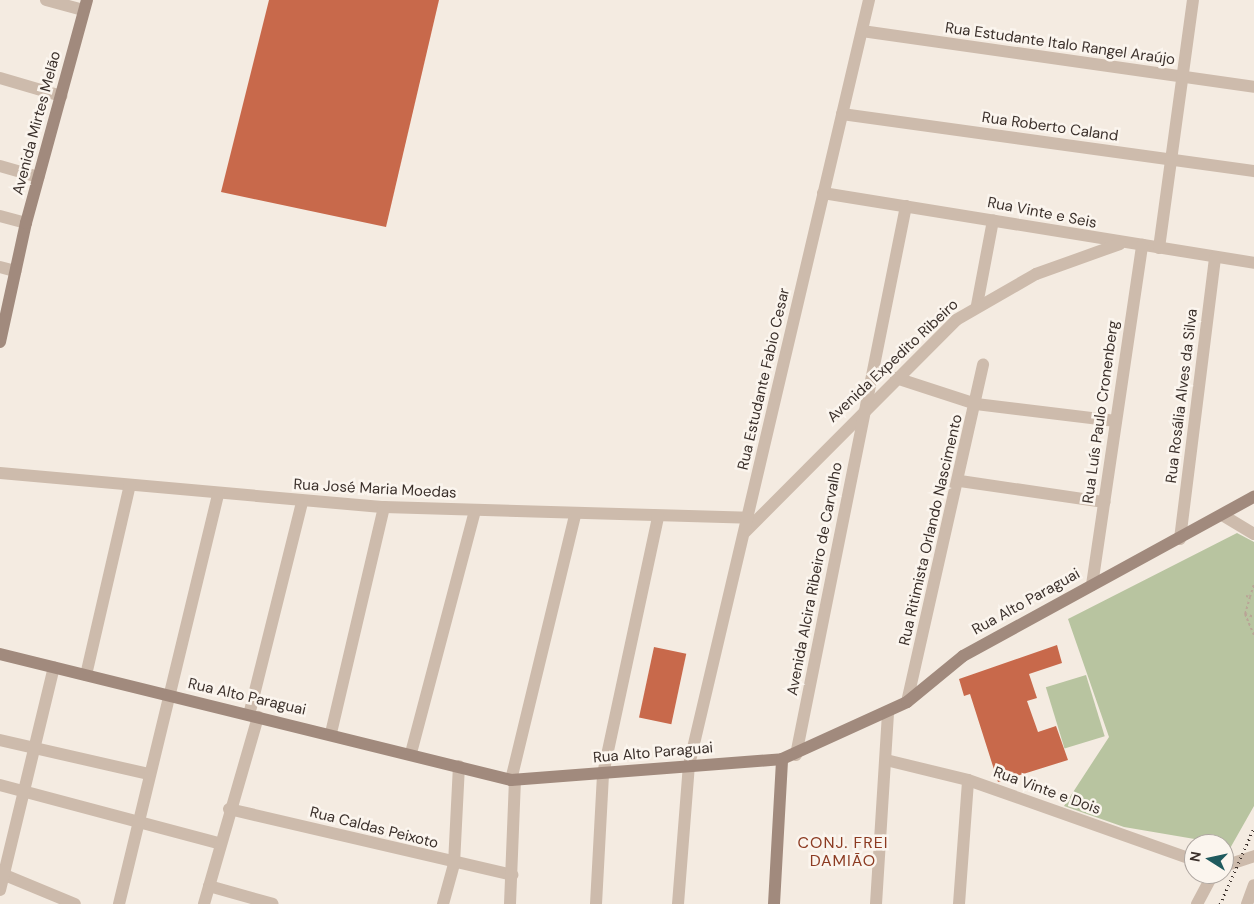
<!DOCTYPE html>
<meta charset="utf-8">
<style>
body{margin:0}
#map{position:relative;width:1254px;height:904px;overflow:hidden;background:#f4ebe1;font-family:"DM Sans",sans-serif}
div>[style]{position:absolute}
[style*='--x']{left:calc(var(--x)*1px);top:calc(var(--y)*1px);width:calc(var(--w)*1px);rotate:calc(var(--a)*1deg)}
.green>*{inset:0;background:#b8c4a0;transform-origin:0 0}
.building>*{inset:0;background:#c8694b;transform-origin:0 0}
.path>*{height:2px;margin-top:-1px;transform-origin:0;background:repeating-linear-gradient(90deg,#b9a596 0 2.5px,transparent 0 5px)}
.street>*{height:12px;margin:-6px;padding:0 6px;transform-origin:6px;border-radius:6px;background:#cdbbac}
.secondary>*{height:12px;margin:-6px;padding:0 6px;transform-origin:6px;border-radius:6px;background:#a18a7d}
.rail>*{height:3px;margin-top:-1.5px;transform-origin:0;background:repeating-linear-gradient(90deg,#3b302b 0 1px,transparent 0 5px)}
span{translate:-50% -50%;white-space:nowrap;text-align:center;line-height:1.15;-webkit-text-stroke:5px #fbf5ee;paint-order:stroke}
.street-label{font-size:15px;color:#3b302b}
.neighbourhood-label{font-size:16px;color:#8c3b22;letter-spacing:1px}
.north{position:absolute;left:1184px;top:834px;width:50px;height:50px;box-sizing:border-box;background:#fbf5ee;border:1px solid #aea6a0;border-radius:50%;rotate:280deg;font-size:14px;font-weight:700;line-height:20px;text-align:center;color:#3b302b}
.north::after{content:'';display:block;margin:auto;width:18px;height:22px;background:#1f5a5e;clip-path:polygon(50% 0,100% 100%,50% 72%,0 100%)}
</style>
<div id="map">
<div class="green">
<div style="clip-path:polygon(1237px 533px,1254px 542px,1254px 806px,1224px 859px,1224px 844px,1124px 827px,1064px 806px,1109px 737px,1068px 619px)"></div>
<div style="left:1086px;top:675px;width:64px;height:42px;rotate:73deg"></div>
</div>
<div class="building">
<div style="clip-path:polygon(269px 0,439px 0,386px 227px,221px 192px)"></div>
<div style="clip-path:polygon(1057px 645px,1062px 663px,1029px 674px,1037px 698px,1027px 701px,1038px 732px,1056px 726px,1068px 760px,998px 782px,970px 694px,964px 696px,959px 679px)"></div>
<div style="left:654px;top:647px;width:33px;height:72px;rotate:12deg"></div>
</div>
<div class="path">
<div style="--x:1246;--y:596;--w:4;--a:14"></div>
<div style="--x:1250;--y:597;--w:14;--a:-73"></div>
<div style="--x:1250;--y:597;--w:18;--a:106"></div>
<div style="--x:1245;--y:614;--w:23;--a:67"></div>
<div style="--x:1245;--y:614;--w:9;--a:18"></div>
</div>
<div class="street">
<div style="--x:46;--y:0;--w:39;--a:15"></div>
<div style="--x:862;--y:31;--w:396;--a:8.1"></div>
<div style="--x:0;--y:78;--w:64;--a:16.4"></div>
<div style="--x:842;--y:114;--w:416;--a:7.9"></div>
<div style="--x:0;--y:166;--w:40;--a:16"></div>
<div style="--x:823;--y:193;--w:437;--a:9.2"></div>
<div style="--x:0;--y:216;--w:27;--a:15"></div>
<div style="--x:1159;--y:248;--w:250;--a:-82.2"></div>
<div style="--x:0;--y:267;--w:16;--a:15"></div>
<div style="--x:977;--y:305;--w:86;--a:-79.3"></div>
<div style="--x:896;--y:378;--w:84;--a:18"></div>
<div style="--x:976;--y:404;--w:141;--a:6.9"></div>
<div style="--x:0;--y:473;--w:386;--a:5.1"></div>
<div style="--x:384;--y:507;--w:365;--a:1.7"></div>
<div style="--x:960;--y:481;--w:146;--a:8.3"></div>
<div style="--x:1224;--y:516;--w:35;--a:31"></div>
<div style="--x:745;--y:532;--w:299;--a:-45.1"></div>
<div style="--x:956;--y:320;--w:92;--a:-29.9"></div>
<div style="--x:1036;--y:274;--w:89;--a:-19.7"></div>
<div style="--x:1180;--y:539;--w:283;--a:-82.9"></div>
<div style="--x:1092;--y:585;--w:344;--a:-81.6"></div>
<div style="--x:86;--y:675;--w:195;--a:-77"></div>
<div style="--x:907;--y:702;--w:346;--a:-77.3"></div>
<div style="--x:249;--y:715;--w:219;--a:-76"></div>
<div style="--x:331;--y:733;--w:232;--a:-76.8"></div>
<div style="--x:0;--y:740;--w:152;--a:12.9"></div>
<div style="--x:411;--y:753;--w:251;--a:-75.2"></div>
<div style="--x:796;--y:755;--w:560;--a:-78.67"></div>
<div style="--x:886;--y:760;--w:84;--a:13.7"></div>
<div style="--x:968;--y:780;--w:240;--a:19.5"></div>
<div style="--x:511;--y:780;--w:273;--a:-76.4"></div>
<div style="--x:0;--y:785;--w:226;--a:14.9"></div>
<div style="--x:229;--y:809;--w:291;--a:13.1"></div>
<div style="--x:1224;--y:866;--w:32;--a:-18"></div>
<div style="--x:0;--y:873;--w:81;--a:22.5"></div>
<div style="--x:209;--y:886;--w:66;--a:15.7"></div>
<div style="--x:0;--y:890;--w:229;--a:-76.4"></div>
<div style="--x:119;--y:904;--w:422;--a:-76.4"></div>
<div style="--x:204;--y:904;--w:195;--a:-73.9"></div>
<div style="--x:443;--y:904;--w:41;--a:-74.6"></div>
<div style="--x:454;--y:864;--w:98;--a:-87.1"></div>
<div style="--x:510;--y:904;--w:123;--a:-87.7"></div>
<div style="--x:596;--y:904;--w:130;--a:-86.9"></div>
<div style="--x:603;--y:774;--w:263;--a:-77.9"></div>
<div style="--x:678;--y:904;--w:139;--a:-85.5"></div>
<div style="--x:689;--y:765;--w:786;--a:-76.76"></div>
<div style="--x:876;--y:904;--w:191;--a:-86.4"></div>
<div style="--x:959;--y:904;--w:124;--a:-85.8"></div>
<div style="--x:1197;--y:904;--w:34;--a:-62"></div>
<div style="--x:1247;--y:904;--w:20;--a:-70"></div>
</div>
<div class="secondary">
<div style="--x:0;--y:342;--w:122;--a:-77.7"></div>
<div style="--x:26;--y:223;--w:231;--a:-74.7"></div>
<div style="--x:0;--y:654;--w:526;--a:13.85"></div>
<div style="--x:511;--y:780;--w:272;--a:-4.4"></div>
<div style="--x:782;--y:759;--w:137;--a:-24.5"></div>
<div style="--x:907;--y:702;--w:72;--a:-39.4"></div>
<div style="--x:963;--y:656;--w:332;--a:-28.7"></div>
<div style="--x:774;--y:904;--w:145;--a:-86.8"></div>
</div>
<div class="rail">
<div style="--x:1220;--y:904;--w:83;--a:-65.9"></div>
</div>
<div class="street-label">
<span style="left:1060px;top:44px;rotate:8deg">Rua Estudante Italo Rangel Araújo</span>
<span style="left:37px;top:123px;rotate:-75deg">Avenida Mirtes Melão</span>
<span style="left:1050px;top:127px;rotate:8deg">Rua Roberto Caland</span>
<span style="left:1042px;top:213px;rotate:11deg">Rua Vinte e Seis</span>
<span style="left:893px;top:361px;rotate:-43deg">Avenida Expedito Ribeiro</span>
<span style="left:764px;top:379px;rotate:-77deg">Rua Estudante Fabio Cesar</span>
<span style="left:1182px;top:396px;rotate:-83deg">Rua Rosália Alves da Silva</span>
<span style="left:1101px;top:412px;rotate:-82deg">Rua Luís Paulo Cronenberg</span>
<span style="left:375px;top:489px;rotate:3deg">Rua José Maria Moedas</span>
<span style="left:931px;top:530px;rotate:-77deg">Rua Ritimista Orlando Nascimento</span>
<span style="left:815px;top:579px;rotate:-79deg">Avenida Alcira Ribeiro de Carvalho</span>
<span style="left:1026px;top:602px;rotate:-29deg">Rua Alto Paraguai</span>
<span style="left:247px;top:697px;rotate:13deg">Rua Alto Paraguai</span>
<span style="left:653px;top:753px;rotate:-5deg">Rua Alto Paraguai</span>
<span style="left:1047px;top:791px;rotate:20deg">Rua Vinte e Dois</span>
<span style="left:374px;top:828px;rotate:14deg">Rua Caldas Peixoto</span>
</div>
<div class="neighbourhood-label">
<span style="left:843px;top:852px">CONJ. FREI<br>DAMIÃO</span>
</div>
<div class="north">N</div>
</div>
